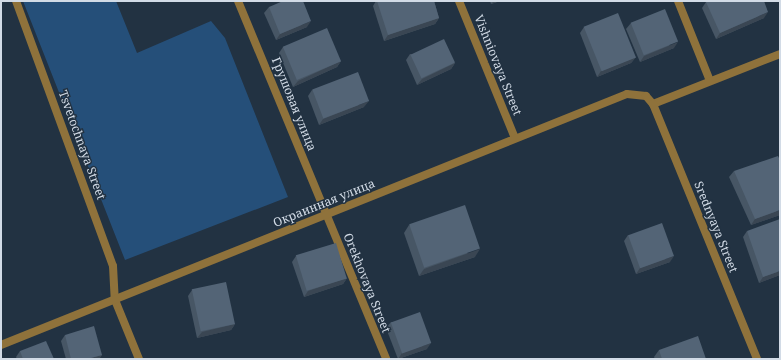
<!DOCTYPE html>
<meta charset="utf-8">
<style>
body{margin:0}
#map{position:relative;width:781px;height:360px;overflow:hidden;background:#223242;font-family:"Noto Serif",serif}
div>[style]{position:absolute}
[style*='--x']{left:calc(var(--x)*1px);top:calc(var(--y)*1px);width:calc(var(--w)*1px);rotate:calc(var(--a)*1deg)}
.green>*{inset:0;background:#254f79}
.minor>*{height:8px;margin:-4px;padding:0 4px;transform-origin:4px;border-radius:4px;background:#8f723b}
.wall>*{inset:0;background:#475665}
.shaded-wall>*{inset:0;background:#3a4653}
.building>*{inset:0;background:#536476;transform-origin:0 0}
span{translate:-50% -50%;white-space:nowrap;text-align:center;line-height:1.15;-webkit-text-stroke:3px #223242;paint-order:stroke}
.street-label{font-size:12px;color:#d2dbe6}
.frame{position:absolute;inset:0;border:2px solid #d2dbe6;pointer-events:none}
</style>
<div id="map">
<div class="green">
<div style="clip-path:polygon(23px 1px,116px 1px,137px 53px,211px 21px,225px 38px,288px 197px,125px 260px)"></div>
</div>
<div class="minor">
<div style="--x:16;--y:1;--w:282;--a:69.9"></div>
<div style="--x:113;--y:266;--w:34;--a:87"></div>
<div style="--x:115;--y:300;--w:64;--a:67.9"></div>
<div style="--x:238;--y:1;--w:387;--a:67.5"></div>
<div style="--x:459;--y:1;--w:148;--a:67.8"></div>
<div style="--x:678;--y:1;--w:86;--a:68.2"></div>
<div style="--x:653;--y:104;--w:136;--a:-21.5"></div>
<div style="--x:1;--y:345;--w:674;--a:-21.85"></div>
<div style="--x:627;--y:94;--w:19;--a:6"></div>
<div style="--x:646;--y:96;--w:11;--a:49"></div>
<div style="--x:653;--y:104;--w:275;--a:67.8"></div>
</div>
<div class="wall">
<div style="clip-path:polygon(376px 1px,434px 1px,439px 18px,435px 24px,384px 41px,373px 6px)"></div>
<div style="clip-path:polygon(490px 1px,500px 1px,491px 4px)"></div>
<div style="clip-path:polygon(706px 2px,764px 18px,716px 39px,702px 8px)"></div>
<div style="clip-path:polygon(269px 7px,307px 27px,276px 40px,264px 13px)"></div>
<div style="clip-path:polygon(631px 23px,674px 48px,640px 62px,626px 29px)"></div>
<div style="clip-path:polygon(584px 27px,636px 57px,631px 63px,597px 77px,580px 33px)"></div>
<div style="clip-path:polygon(283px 47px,341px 61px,337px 67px,293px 87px,279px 53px)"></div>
<div style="clip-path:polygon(410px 54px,455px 63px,451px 69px,417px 85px,406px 60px)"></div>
<div style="clip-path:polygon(312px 90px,364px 107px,319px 125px,308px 96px)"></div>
<div style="clip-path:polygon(734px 171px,780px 215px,751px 225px,729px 177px)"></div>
<div style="clip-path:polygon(409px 225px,475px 257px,419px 276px,404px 233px)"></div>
<div style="clip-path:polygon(747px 231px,780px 275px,759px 283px,743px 237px)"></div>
<div style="clip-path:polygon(628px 235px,670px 262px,636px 274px,624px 241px)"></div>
<div style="clip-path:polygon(296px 256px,347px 278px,343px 284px,304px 297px,292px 262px)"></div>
<div style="clip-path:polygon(192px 290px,235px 324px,231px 330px,197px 338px,188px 296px)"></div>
<div style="clip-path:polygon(391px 322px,427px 349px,398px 359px,386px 328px)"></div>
<div style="clip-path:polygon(65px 335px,102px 355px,99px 359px,66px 359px,61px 341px)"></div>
<div style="clip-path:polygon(659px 350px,706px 359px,655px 359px,654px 357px)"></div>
<div style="clip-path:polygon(20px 351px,54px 359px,17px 359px,16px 357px)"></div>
</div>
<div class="shaded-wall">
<div style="clip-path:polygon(494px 1px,500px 1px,491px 4px)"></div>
<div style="clip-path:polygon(768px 12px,764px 18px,716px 39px,720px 33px)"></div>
<div style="clip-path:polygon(439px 18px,435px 24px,384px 41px,388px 35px)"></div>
<div style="clip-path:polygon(311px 21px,307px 27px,276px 40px,280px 34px)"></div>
<div style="clip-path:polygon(678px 42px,674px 48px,640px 62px,644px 56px)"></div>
<div style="clip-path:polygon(636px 57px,631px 63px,597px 77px,601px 71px)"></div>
<div style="clip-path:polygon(341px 61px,337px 67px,293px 87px,298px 81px)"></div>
<div style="clip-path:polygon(455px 63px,451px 69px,417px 85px,422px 79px)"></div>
<div style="clip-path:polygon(369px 101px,364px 107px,319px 125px,323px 119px)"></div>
<div style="clip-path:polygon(780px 210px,780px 215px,751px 225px,755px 219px)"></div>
<div style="clip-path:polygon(480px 249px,475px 257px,419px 276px,424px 269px)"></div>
<div style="clip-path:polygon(674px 256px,670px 262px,636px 274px,640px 268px)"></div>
<div style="clip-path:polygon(780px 271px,780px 275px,759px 283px,763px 277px)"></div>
<div style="clip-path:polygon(347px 278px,343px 284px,304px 297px,308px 291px)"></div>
<div style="clip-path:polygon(235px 324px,231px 330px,197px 338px,202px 332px)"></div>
<div style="clip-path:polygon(431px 343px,427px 349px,398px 359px,402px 353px)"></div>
<div style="clip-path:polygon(102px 355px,99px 359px,87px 359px)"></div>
</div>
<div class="building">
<div style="clip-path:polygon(283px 1px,303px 1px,311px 21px,280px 34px,269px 7px)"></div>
<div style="clip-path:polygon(377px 1px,434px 1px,439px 18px,388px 35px)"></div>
<div style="clip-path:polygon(707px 1px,764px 1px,768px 12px,720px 33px,706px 2px)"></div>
<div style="left:665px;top:9px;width:35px;height:37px;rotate:68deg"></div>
<div style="left:618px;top:13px;width:48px;height:37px;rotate:68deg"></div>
<div style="left:327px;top:28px;width:36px;height:48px;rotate:67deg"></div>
<div style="left:444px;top:39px;width:26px;height:37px;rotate:65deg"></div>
<div style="left:358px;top:72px;width:31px;height:49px;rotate:69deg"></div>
<div style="clip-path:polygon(778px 156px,780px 160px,780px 210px,755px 219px,734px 171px)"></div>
<div style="left:465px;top:205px;width:46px;height:59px;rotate:71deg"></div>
<div style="clip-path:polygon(780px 219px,780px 271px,763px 277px,747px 231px)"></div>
<div style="left:662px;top:223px;width:35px;height:36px;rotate:70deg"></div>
<div style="left:336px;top:243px;width:37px;height:42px;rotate:73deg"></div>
<div style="left:226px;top:282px;width:43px;height:35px;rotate:78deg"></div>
<div style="left:420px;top:312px;width:33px;height:31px;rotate:70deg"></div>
<div style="clip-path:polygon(94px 326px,102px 355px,87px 359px,71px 359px,65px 335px)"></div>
<div style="clip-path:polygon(698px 336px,706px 359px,662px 359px,659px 350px)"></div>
<div style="clip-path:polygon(46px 341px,54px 359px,23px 359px,20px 351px)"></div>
</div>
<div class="street-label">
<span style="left:498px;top:65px;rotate:68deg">Vishniovaya Street</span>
<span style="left:294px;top:104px;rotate:68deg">Грушовая улица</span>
<span style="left:82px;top:145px;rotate:70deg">Tsvetochnaya Street</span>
<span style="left:324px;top:203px;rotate:-22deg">Окраинная улица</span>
<span style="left:716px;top:227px;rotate:68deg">Srednyaya Street</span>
<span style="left:367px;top:283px;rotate:68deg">Orekhovaya Street</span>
</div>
<div class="frame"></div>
</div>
